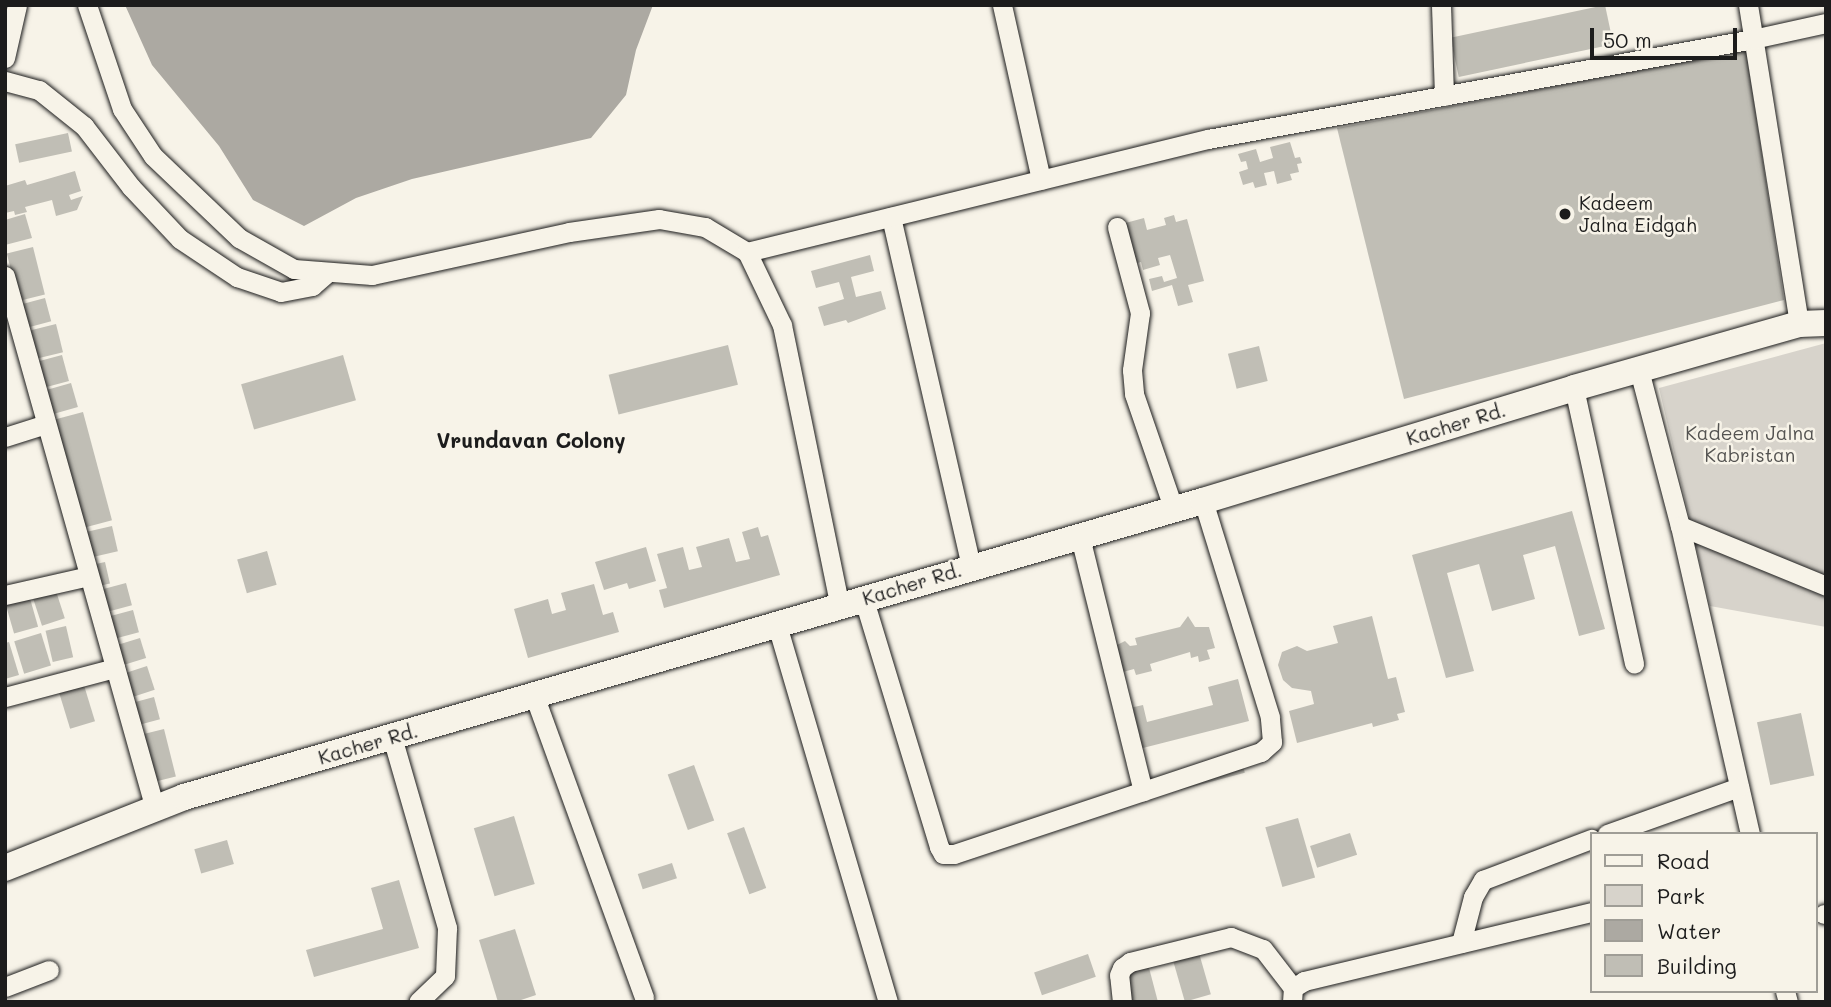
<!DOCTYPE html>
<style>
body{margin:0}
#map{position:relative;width:1831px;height:1007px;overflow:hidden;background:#f7f3e8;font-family:Mali,sans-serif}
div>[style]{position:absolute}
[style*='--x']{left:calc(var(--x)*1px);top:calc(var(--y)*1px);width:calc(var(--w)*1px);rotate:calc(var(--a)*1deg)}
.green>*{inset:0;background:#d7d3cb}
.water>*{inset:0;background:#aca9a2}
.building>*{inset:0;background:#c0beb5;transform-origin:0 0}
.roads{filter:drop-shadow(0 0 2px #1c1c1c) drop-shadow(0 0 2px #1c1c1c)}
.minor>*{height:19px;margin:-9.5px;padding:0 9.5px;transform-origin:9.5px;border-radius:9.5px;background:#f7f3e8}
.major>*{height:26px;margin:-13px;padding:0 13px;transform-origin:13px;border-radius:13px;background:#f7f3e8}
.dots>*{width:19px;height:19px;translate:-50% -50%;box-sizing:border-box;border:4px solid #f7f3e8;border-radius:50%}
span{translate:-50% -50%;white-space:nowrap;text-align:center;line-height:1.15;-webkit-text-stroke:5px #f7f3e8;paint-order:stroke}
.poi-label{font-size:19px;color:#1c1c1c}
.left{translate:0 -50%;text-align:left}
.street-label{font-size:19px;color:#1c1c1c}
.park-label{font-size:19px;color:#545351}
.neighbourhood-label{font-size:21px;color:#1c1c1c;font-weight:700}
.frame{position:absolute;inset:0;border:7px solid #1c1c1c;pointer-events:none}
.legend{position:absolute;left:1590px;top:832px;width:228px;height:161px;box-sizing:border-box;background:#f7f3e8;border:2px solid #9f9d96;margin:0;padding:9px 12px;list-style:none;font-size:21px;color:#1c1c1c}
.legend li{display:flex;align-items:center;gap:14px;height:35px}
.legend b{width:35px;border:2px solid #9f9d96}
.scale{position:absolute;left:1590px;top:28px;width:147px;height:32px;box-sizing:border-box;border:4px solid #1c1c1c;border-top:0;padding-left:9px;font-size:21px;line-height:24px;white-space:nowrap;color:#1c1c1c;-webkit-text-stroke:5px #f7f3e8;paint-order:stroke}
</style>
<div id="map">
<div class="green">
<div style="clip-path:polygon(1826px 343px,1826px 627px,1710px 606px,1659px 388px)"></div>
</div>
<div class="water">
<div style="clip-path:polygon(125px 5px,653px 5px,636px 50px,626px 95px,591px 138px,412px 179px,356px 198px,304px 226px,253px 200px,219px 146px,152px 65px)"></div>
</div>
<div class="building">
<div style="left:1605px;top:5px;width:40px;height:158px;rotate:78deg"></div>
<div style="clip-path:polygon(1746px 50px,1784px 300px,1404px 399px,1337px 128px)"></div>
<div style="left:68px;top:133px;width:19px;height:54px;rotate:78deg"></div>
<div style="clip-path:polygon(1290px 142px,1295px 158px,1300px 157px,1302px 163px,1297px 164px,1299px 172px,1290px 174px,1292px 180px,1277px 184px,1274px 171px,1264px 173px,1267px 185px,1255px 188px,1253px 182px,1243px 185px,1239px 172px,1248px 169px,1246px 161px,1241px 162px,1238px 154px,1256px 149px,1260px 162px,1273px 158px,1270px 147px)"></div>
<div style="clip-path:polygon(75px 171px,81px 191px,69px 195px,71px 200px,83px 196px,77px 210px,56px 216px,52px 200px,25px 207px,27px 212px,15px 215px,14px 211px,5px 213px,5px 186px,25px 180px,27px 185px)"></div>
<div style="clip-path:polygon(25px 214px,32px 238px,5px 245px,5px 220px)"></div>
<div style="clip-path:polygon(1174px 215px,1176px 222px,1187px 219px,1204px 281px,1188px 285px,1193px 302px,1178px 306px,1172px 285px,1152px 291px,1149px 279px,1162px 276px,1164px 282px,1177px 278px,1170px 255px,1158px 258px,1160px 265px,1143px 270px,1141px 262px,1129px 265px,1118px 225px,1144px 218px,1147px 230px,1166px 225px,1164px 218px)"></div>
<div style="left:33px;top:247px;width:49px;height:27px;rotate:76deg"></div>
<div style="clip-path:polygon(870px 255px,874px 271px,851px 277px,856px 297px,881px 291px,886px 309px,848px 323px,846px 320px,824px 326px,818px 307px,844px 299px,839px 282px,816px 288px,811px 271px)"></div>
<div style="left:45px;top:298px;width:24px;height:30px;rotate:75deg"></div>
<div style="left:56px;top:324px;width:29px;height:33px;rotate:76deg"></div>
<div style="left:728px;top:345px;width:41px;height:123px;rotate:76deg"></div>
<div style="left:1259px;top:346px;width:36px;height:32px;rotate:76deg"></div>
<div style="left:62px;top:355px;width:27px;height:30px;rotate:75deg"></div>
<div style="left:343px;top:355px;width:47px;height:106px;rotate:74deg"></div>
<div style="left:71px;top:383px;width:25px;height:32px;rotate:74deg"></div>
<div style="left:83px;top:412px;width:112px;height:34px;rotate:75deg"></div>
<div style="clip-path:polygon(1572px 511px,1605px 629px,1579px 636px,1555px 546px,1523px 555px,1535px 599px,1492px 611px,1479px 564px,1447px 573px,1474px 671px,1446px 678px,1412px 555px)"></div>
<div style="left:112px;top:526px;width:26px;height:30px;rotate:77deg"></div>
<div style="clip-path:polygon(758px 527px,761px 537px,768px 535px,780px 575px,664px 608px,659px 590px,667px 588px,657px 554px,683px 547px,689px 570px,702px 567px,696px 547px,729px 538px,736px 562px,750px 559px,742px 532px)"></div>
<div style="clip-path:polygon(646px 547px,656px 581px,629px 589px,627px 583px,604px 590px,595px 562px)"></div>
<div style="left:267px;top:551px;width:35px;height:31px;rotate:74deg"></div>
<div style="left:105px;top:562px;width:22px;height:16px;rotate:77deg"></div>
<div style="left:126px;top:583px;width:23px;height:30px;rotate:75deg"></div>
<div style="clip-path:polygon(594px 584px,603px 615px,613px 612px,619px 632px,528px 658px,514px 609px,548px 599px,552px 614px,566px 610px,561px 593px)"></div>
<div style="left:54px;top:585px;width:35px;height:24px;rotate:72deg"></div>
<div style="left:29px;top:595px;width:33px;height:25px;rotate:74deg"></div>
<div style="left:133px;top:610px;width:23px;height:29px;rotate:75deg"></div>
<div style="clip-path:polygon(1188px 616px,1195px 627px,1209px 627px,1215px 648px,1207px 650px,1210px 659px,1199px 662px,1198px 656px,1191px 658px,1190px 652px,1150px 664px,1152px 671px,1136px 675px,1134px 669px,1123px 672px,1117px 645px,1125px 641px,1130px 646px,1137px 645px,1135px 638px,1180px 627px)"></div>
<div style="clip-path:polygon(1372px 616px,1388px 679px,1396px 677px,1405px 712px,1397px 714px,1399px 720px,1373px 727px,1372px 723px,1297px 743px,1289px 711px,1314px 704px,1311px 691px,1292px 688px,1283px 680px,1278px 665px,1282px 652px,1297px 646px,1307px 651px,1338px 643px,1333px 626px)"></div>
<div style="left:66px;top:626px;width:32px;height:21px;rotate:77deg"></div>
<div style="left:41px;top:633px;width:34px;height:28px;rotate:73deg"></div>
<div style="left:140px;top:638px;width:21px;height:28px;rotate:73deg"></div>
<div style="clip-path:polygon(9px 642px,19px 675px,5px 679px,5px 643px)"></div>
<div style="left:147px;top:666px;width:25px;height:29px;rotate:72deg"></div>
<div style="clip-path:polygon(1238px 679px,1249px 721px,1135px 750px,1125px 709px,1143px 705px,1147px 722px,1213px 705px,1208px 687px)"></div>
<div style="left:83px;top:682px;width:41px;height:26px;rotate:73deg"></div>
<div style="left:154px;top:697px;width:23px;height:26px;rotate:75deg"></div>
<div style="left:1801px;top:713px;width:64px;height:45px;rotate:78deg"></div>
<div style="left:164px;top:729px;width:49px;height:27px;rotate:76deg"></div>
<div style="left:1242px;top:762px;width:11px;height:67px;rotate:75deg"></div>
<div style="left:694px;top:765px;width:59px;height:28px;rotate:70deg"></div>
<div style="left:514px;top:816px;width:71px;height:42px;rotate:73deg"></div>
<div style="left:1298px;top:818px;width:62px;height:34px;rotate:74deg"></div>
<div style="left:744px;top:827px;width:65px;height:18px;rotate:70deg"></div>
<div style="left:1350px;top:833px;width:23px;height:42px;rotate:72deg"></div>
<div style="left:227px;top:840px;width:25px;height:34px;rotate:74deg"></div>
<div style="left:672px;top:863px;width:16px;height:36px;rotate:72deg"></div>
<div style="clip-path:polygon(399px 880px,419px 948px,314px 977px,306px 950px,383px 929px,371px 888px)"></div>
<div style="clip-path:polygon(515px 929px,536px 995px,515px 1002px,498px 1002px,479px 940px)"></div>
<div style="left:1199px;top:953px;width:43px;height:27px;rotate:74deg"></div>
<div style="left:1088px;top:954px;width:24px;height:57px;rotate:71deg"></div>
<div style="clip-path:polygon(1148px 964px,1158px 1002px,1132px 1002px,1124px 971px)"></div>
</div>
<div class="roads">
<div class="minor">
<div style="--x:87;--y:5;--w:110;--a:71.4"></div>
<div style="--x:122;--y:109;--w:56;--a:56.6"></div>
<div style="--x:153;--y:156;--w:119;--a:43.6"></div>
<div style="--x:239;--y:238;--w:63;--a:29.4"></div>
<div style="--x:294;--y:269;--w:78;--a:4.4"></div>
<div style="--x:372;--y:275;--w:202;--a:-12.3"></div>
<div style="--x:569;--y:232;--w:91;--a:-8.2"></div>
<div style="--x:659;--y:219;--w:47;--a:9.9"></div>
<div style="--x:705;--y:227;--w:49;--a:30.8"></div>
<div style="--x:747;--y:252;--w:81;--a:64.4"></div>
<div style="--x:782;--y:325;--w:288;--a:78.4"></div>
<div style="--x:1002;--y:5;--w:179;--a:77.4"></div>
<div style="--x:1441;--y:5;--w:91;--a:88.1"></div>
<div style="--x:1748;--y:5;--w:323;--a:80.9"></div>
<div style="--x:5;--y:58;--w:54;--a:-77.2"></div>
<div style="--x:5;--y:81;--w:35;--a:15"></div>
<div style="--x:39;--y:90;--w:58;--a:38.7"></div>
<div style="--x:84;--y:126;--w:77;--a:52.4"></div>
<div style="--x:131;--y:187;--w:71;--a:46.7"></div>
<div style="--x:180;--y:239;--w:69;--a:33.7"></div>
<div style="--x:237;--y:277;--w:46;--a:18.8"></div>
<div style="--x:281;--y:292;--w:32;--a:-11"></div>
<div style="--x:312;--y:286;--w:21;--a:-41"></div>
<div style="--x:891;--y:217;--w:358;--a:77.1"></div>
<div style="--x:1117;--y:227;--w:89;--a:75"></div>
<div style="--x:1140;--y:313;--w:58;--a:98"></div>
<div style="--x:1132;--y:370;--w:24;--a:85"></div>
<div style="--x:1134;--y:394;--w:123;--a:71"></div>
<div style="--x:747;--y:252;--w:475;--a:-13.8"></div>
<div style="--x:1208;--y:139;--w:554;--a:-10.4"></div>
<div style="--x:1753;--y:39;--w:75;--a:-12.4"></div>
<div style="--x:5;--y:276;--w:554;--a:74.28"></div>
<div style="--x:1639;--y:370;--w:161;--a:75.3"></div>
<div style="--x:1680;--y:526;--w:316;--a:77.2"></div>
<div style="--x:1574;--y:388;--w:282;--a:77.7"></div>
<div style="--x:5;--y:437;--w:43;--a:-17.6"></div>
<div style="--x:1680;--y:526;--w:158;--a:22.3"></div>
<div style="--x:1080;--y:537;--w:262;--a:76.1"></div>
<div style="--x:5;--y:595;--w:86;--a:-12.7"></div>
<div style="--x:864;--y:600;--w:258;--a:73.1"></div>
<div style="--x:939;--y:847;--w:8;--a:60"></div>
<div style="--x:943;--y:854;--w:11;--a:0"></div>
<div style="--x:954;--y:854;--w:324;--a:-18.4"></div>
<div style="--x:1261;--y:752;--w:15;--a:-42"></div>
<div style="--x:1272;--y:742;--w:25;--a:-95"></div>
<div style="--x:1270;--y:717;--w:226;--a:-107.2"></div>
<div style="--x:777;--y:625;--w:393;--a:73.6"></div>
<div style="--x:534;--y:695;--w:322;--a:70"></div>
<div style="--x:5;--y:697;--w:114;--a:-14.8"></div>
<div style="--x:392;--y:737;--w:199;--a:73.9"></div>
<div style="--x:447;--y:928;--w:48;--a:92.4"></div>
<div style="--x:445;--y:976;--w:37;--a:136"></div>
<div style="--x:1607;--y:834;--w:140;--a:-19.6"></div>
<div style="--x:1824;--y:914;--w:2;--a:0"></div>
<div style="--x:1461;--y:943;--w:48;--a:-75.4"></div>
<div style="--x:1473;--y:897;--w:20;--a:-60"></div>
<div style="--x:1483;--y:880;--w:116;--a:-20.8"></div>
<div style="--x:5;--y:987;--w:47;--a:-21.1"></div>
<div style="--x:1785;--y:991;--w:11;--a:75"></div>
<div style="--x:1122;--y:1002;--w:27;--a:-96"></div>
<div style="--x:1119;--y:975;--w:8;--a:-67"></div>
<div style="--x:1122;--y:968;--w:10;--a:-37"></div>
<div style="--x:1130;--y:962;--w:104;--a:-13.9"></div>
<div style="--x:1231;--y:937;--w:34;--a:21"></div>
<div style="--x:1263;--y:949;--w:49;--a:52.4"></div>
<div style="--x:1292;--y:1002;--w:14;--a:-86"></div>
<div style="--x:1293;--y:988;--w:13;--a:-32"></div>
<div style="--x:1304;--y:981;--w:295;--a:-13.5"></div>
</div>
<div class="major">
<div style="--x:5;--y:868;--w:193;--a:-21.6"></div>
<div style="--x:184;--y:797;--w:1061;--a:-16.2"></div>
<div style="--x:1203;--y:501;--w:388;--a:-16.9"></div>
<div style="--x:1574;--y:388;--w:234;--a:-15.9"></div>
<div style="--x:1799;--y:324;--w:27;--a:-2"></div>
</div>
</div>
<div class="dots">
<div style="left:1565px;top:214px;background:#1c1c1c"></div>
</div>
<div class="poi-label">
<span class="left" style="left:1579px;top:214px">Kadeem<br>Jalna Eidgah</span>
</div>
<div class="street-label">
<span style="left:1456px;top:424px;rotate:-17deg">Kacher Rd.</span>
<span style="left:912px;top:584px;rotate:-17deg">Kacher Rd.</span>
<span style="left:368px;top:744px;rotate:-16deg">Kacher Rd.</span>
</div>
<div class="park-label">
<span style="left:1750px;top:444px">Kadeem Jalna<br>Kabristan</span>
</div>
<div class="neighbourhood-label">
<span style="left:531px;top:440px">Vrundavan Colony</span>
</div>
<div class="frame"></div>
<ul class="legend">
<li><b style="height:9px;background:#f7f3e8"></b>Road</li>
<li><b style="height:19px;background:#d7d3cb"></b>Park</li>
<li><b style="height:19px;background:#aca9a2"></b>Water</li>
<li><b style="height:19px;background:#c0beb5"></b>Building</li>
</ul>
<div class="scale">50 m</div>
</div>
